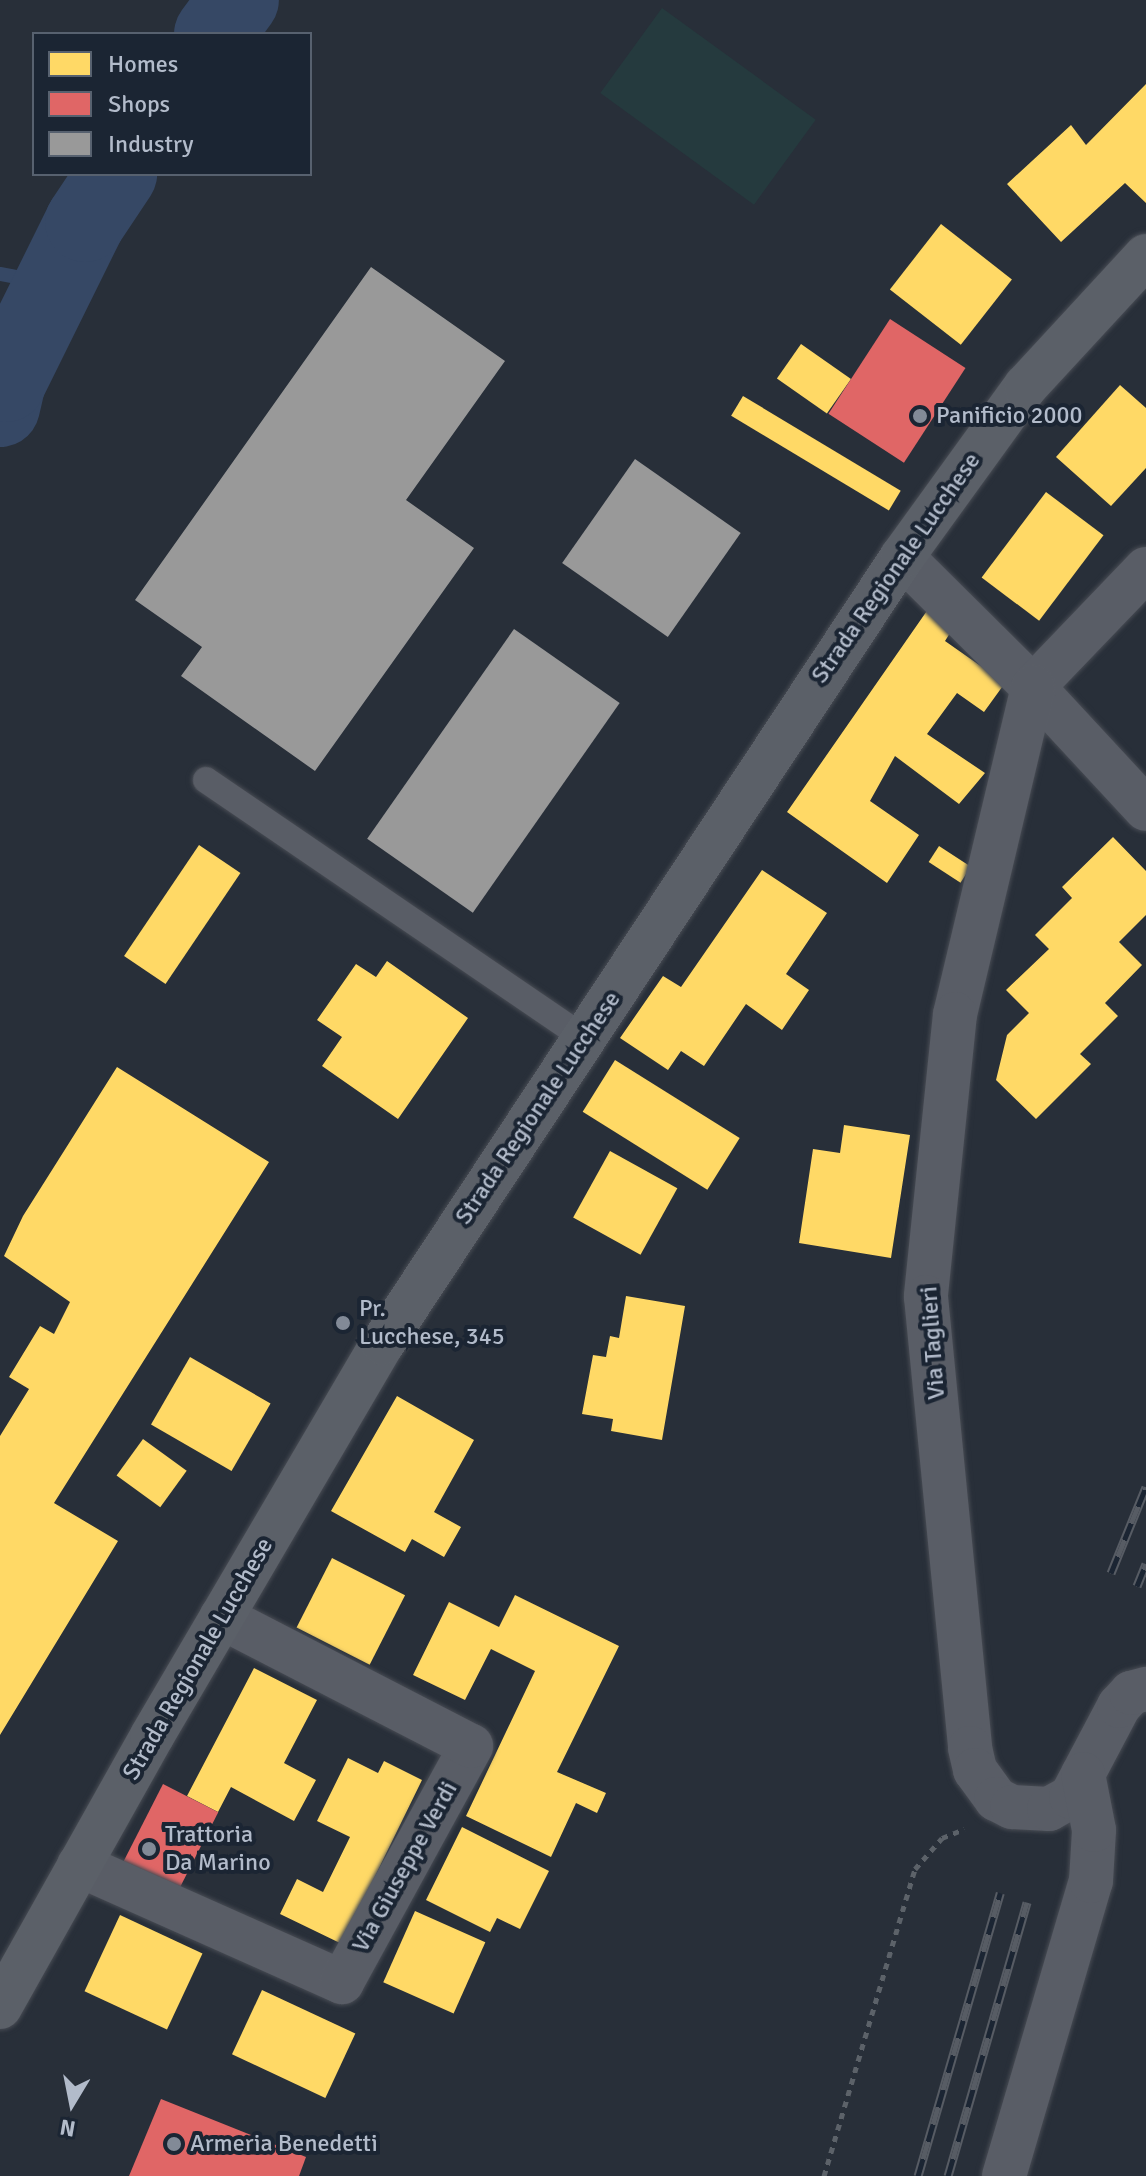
<!DOCTYPE html>
<style>
body{margin:0}
#map{position:relative;width:1146px;height:2176px;overflow:hidden;background:#282f39;font-family:Signika,sans-serif}
div>[style]{position:absolute}
[style*='--x']{left:calc(var(--x)*1px);top:calc(var(--y)*1px);width:calc(var(--w)*1px);rotate:calc(var(--a)*1deg)}
.green>*{inset:0;background:#253a3e;transform-origin:0 0}
.homes>*{inset:0;background:#ffd966;transform-origin:0 0}
.shops>*{inset:0;background:#e06666;transform-origin:0 0}
.industry>*{inset:0;background:#999;transform-origin:0 0}
.stream>*{height:14px;margin:-7px;padding:0 7px;transform-origin:7px;border-radius:7px;background:#364865}
.river>*{height:80px;margin:-40px;padding:0 40px;transform-origin:40px;border-radius:40px;background:#364865}
.path>*{height:5px;margin-top:-2.5px;transform-origin:0;background:repeating-linear-gradient(90deg,#5c6269 0 6px,transparent 0 12px)}
.roads{filter:drop-shadow(0 0 2px #474b53) drop-shadow(0 0 2px #474b53)}
.service>*{height:26px;margin:-13px;padding:0 13px;transform-origin:13px;border-radius:13px;background:#595d66}
.minor>*{height:44px;margin:-22px;padding:0 22px;transform-origin:22px;border-radius:22px;background:#595d66}
.primary>*{height:44px;margin:-22px;padding:0 22px;transform-origin:22px;border-radius:22px;background:#5b6068}
.rail>*{height:9px;margin-top:-4.5px;transform-origin:0;background:repeating-linear-gradient(90deg,#1b2533 0 18px,#575c64 0 36px);box-sizing:border-box;border-block:2px solid #575c64}
.dots>*{width:22px;height:22px;translate:-50% -50%;box-sizing:border-box;border:4px solid #1b2533;border-radius:50%}
span{translate:-50% -50%;white-space:nowrap;text-align:center;line-height:1.15;-webkit-text-stroke:8px #1b2533;paint-order:stroke}
.poi-label{font-size:24px;color:#b2bbca}
.left{translate:0 -50%;text-align:left}
.street-label{font-size:24px;color:#b2bbca}
.legend{position:absolute;left:32px;top:32px;width:280px;height:144px;box-sizing:border-box;background:#1b2533;border:2px solid #57616f;margin:0;padding:10px 14px;list-style:none;font-size:24px;color:#b2bbca}
.legend li{display:flex;align-items:center;gap:16px;height:40px}
.legend b{width:40px;border:2px solid #57616f}
.north{position:absolute;left:32px;top:2064px;width:80px;height:80px;-webkit-text-stroke:6px #1b2533;paint-order:stroke;rotate:190deg;font-size:22px;font-weight:700;line-height:32px;text-align:center;color:#b2bbca}
.north::after{content:'';display:block;margin:auto;width:28px;height:36px;background:#b2bbca;clip-path:polygon(50% 0,100% 100%,50% 72%,0 100%)}
</style>
<div id="map">
<div class="green">
<div style="left:662px;top:8px;width:190px;height:105px;rotate:36deg"></div>
</div>
<div class="homes">
<div style="clip-path:polygon(1146px 84px,1146px 203px,1125px 183px,1061px 242px,1007px 184px,1071px 125px,1086px 145px)"></div>
<div style="left:941px;top:224px;width:90px;height:83px;rotate:38deg"></div>
<div style="left:801px;top:344px;width:61px;height:42px;rotate:35deg"></div>
<div style="clip-path:polygon(1120px 385px,1146px 408px,1146px 468px,1111px 506px,1056px 457px)"></div>
<div style="left:743px;top:396px;width:184px;height:23px;rotate:31deg"></div>
<div style="left:1046px;top:492px;width:72px;height:107px;rotate:37deg"></div>
<div style="clip-path:polygon(931px 605px,952px 630px,945px 641px,1005px 683px,984px 712px,957px 693px,927px 734px,985px 773px,959px 804px,895px 756px,870px 801px,919px 835px,887px 883px,787px 812px)"></div>
<div style="clip-path:polygon(1113px 837px,1146px 871px,1146px 915px,1119px 942px,1142px 965px,1105px 1003px,1118px 1016px,1080px 1054px,1091px 1064px,1036px 1119px,996px 1080px,1007px 1035px,1029px 1013px,1006px 990px,1049px 949px,1035px 935px,1072px 898px,1062px 887px)"></div>
<div style="left:199px;top:845px;width:50px;height:134px;rotate:34deg"></div>
<div style="left:939px;top:846px;width:38px;height:19px;rotate:33deg"></div>
<div style="clip-path:polygon(762px 870px,827px 913px,786px 974px,809px 990px,782px 1030px,746px 1004px,704px 1066px,681px 1051px,668px 1070px,620px 1038px,663px 976px,681px 987px)"></div>
<div style="clip-path:polygon(387px 961px,468px 1018px,398px 1119px,322px 1066px,342px 1037px,317px 1020px,356px 964px,376px 977px)"></div>
<div style="left:615px;top:1060px;width:147px;height:61px;rotate:32deg"></div>
<div style="clip-path:polygon(117px 1067px,269px 1162px,54px 1503px,118px 1541px,0 1735px,0 1436px,29px 1389px,9px 1377px,40px 1326px,54px 1334px,70px 1302px,4px 1256px,23px 1216px)"></div>
<div style="clip-path:polygon(844px 1125px,910px 1135px,891px 1258px,799px 1243px,813px 1149px,840px 1153px)"></div>
<div style="left:610px;top:1151px;width:77px;height:76px;rotate:29deg"></div>
<div style="clip-path:polygon(626px 1296px,685px 1306px,662px 1440px,611px 1431px,613px 1419px,582px 1414px,593px 1355px,606px 1357px,610px 1336px,619px 1338px)"></div>
<div style="left:190px;top:1357px;width:93px;height:78px;rotate:30deg"></div>
<div style="clip-path:polygon(397px 1396px,474px 1440px,434px 1512px,461px 1527px,444px 1557px,412px 1539px,405px 1552px,331px 1511px)"></div>
<div style="left:143px;top:1439px;width:54px;height:45px;rotate:36deg"></div>
<div style="left:332px;top:1558px;width:82px;height:78px;rotate:27deg"></div>
<div style="clip-path:polygon(515px 1595px,619px 1646px,557px 1772px,606px 1793px,597px 1813px,576px 1803px,551px 1857px,466px 1816px,535px 1671px,491px 1649px,465px 1700px,413px 1675px,449px 1602px,499px 1627px)"></div>
<div style="clip-path:polygon(254px 1668px,317px 1700px,284px 1763px,316px 1780px,294px 1821px,231px 1787px,218px 1812px,187px 1796px)"></div>
<div style="clip-path:polygon(348px 1758px,378px 1773px,384px 1761px,422px 1780px,342px 1944px,280px 1914px,297px 1879px,323px 1892px,350px 1837px,317px 1821px)"></div>
<div style="clip-path:polygon(462px 1827px,549px 1871px,520px 1929px,497px 1918px,490px 1932px,426px 1900px)"></div>
<div style="left:415px;top:1911px;width:77px;height:78px;rotate:24deg"></div>
<div style="left:120px;top:1915px;width:91px;height:84px;rotate:25deg"></div>
<div style="left:262px;top:1990px;width:103px;height:71px;rotate:25deg"></div>
</div>
<div class="shops">
<div style="left:890px;top:319px;width:90px;height:113px;rotate:33deg"></div>
<div style="left:163px;top:1784px;width:62px;height:94px;rotate:27deg"></div>
<div style="clip-path:polygon(161px 2099px,306px 2157px,299px 2176px,129px 2176px)"></div>
</div>
<div class="industry">
<div style="clip-path:polygon(371px 267px,505px 361px,406px 500px,474px 548px,315px 771px,181px 676px,202px 647px,135px 600px)"></div>
<div style="left:635px;top:459px;width:129px;height:127px;rotate:35deg"></div>
<div style="left:514px;top:629px;width:129px;height:256px;rotate:35deg"></div>
</div>
<div class="stream">
<div style="--x:0;--y:274;--w:55;--a:10.5"></div>
</div>
<div class="river">
<div style="--x:214;--y:34;--w:42;--a:-53.7"></div>
<div style="--x:0;--y:407;--w:26;--a:-77"></div>
<div style="--x:6;--y:382;--w:178;--a:-63.7"></div>
<div style="--x:85;--y:222;--w:58;--a:-56.3"></div>
</div>
<div class="path">
<div style="--x:824;--y:2176;--w:320;--a:-73.5"></div>
<div style="--x:915;--y:1869;--w:41;--a:-48.9"></div>
<div style="--x:942;--y:1838;--w:24;--a:-22"></div>
</div>
<div class="roads">
<div class="service">
<div style="--x:206;--y:780;--w:458;--a:34.3"></div>
</div>
<div class="minor">
<div style="--x:902;--y:557;--w:185;--a:44.8"></div>
<div style="--x:1033;--y:687;--w:166;--a:47.2"></div>
<div style="--x:1146;--y:569;--w:163;--a:133.8"></div>
<div style="--x:1033;--y:687;--w:336;--a:103.4"></div>
<div style="--x:955;--y:1014;--w:284;--a:95.9"></div>
<div style="--x:926;--y:1297;--w:453;--a:84.4"></div>
<div style="--x:970;--y:1748;--w:23;--a:77"></div>
<div style="--x:975;--y:1770;--w:36;--a:54"></div>
<div style="--x:996;--y:1799;--w:18;--a:27"></div>
<div style="--x:1012;--y:1807;--w:37;--a:3"></div>
<div style="--x:1049;--y:1809;--w:25;--a:-29"></div>
<div style="--x:1071;--y:1797;--w:103;--a:-62.2"></div>
<div style="--x:1119;--y:1706;--w:18;--a:-47"></div>
<div style="--x:1131;--y:1693;--w:16;--a:-15"></div>
<div style="--x:79;--y:1865;--w:288;--a:24"></div>
<div style="--x:342;--y:1982;--w:269;--a:-61.3"></div>
<div style="--x:471;--y:1746;--w:281;--a:-152.7"></div>
<div style="--x:1004;--y:2176;--w:308;--a:-73.6"></div>
<div style="--x:1091;--y:1881;--w:51;--a:-86.6"></div>
<div style="--x:1094;--y:1830;--w:57;--a:-101.1"></div>
</div>
<div class="primary">
<div style="--x:0;--y:2007;--w:311;--a:-60.7"></div>
<div style="--x:152;--y:1736;--w:456;--a:-59.6"></div>
<div style="--x:383;--y:1343;--w:942;--a:-56.56"></div>
<div style="--x:902;--y:557;--w:211;--a:-54.1"></div>
<div style="--x:1026;--y:386;--w:177;--a:-47.3"></div>
</div>
</div>
<div class="rail">
<div style="--x:1111;--y:1573;--w:93;--a:-67.9"></div>
<div style="--x:1137;--y:1586;--w:24;--a:-68"></div>
<div style="--x:918;--y:2176;--w:295;--a:-73.8"></div>
<div style="--x:948;--y:2176;--w:285;--a:-73.9"></div>
</div>
<div class="dots">
<div style="left:920px;top:416px;background:#828a97"></div>
<div style="left:343px;top:1323px;background:#828a97"></div>
<div style="left:149px;top:1849px;background:#828a97"></div>
<div style="left:174px;top:2144px;background:#828a97"></div>
</div>
<div class="poi-label">
<span class="left" style="left:936px;top:416px">Panificio 2000</span>
<span class="left" style="left:359px;top:1323px">Pr.<br>Lucchese, 345</span>
<span class="left" style="left:165px;top:1849px">Trattoria<br>Da Marino</span>
<span class="left" style="left:190px;top:2144px">Armeria Benedetti</span>
</div>
<div class="street-label">
<span style="left:896px;top:568px;rotate:-55deg">Strada Regionale Lucchese</span>
<span style="left:538px;top:1108px;rotate:-56deg">Strada Regionale Lucchese</span>
<span style="left:933px;top:1343px;rotate:-94deg">Via Taglieri</span>
<span style="left:198px;top:1659px;rotate:-60deg">Strada Regionale Lucchese</span>
<span style="left:405px;top:1867px;rotate:-61deg">Via Giuseppe Verdi</span>
</div>
<ul class="legend">
<li><b style="height:22px;background:#ffd966"></b>Homes</li>
<li><b style="height:22px;background:#e06666"></b>Shops</li>
<li><b style="height:22px;background:#999"></b>Industry</li>
</ul>
<div class="north">N</div>
</div>
